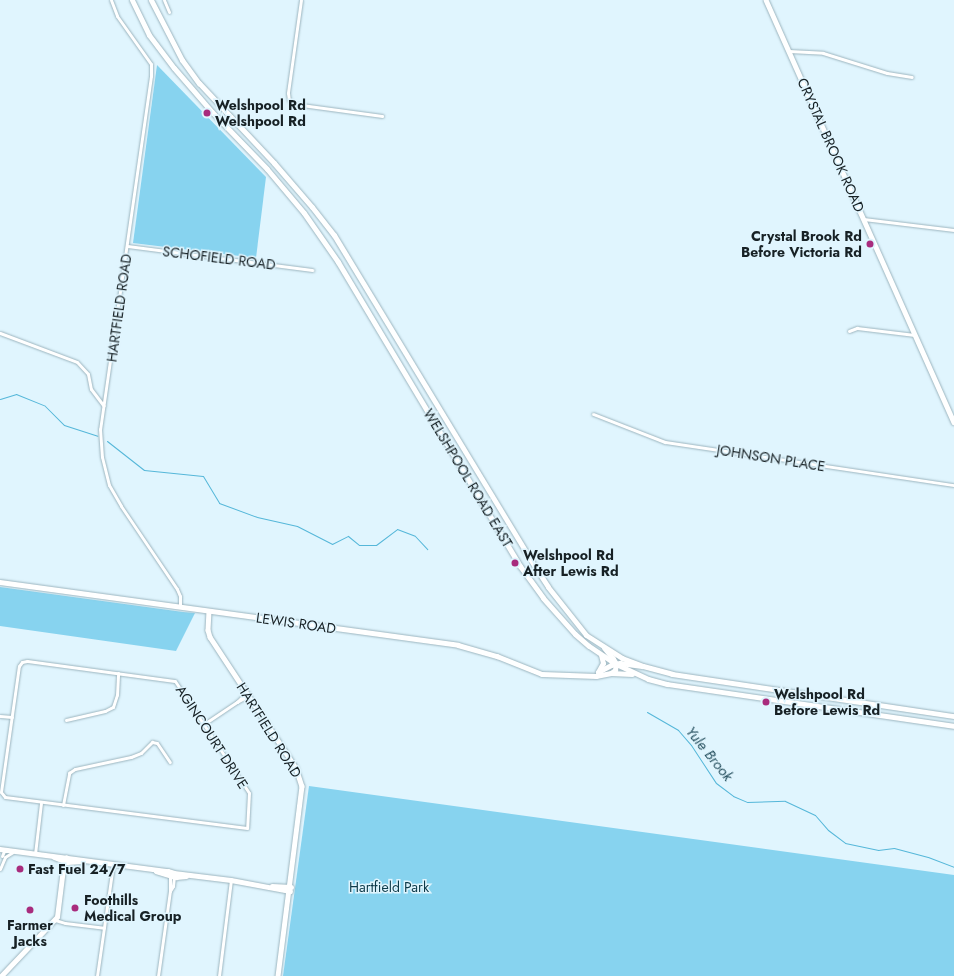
<!DOCTYPE html>
<style>
body{margin:0}
#map{position:relative;width:954px;height:976px;overflow:hidden;background:#e0f5fe;font-family:Jost,sans-serif}
div>[style]{position:absolute}
[style*='--x']{left:calc(var(--x)*1px);top:calc(var(--y)*1px);width:calc(var(--w)*1px);rotate:calc(var(--a)*1deg)}
.green>*{inset:0;background:#87d3ef}
.stream>*{height:1px;margin:-0.5px;padding:0 0.5px;transform-origin:0.5px;border-radius:0.5px;background:#55b7d9}
.roads{filter:drop-shadow(0 0 1px #9cb5bf) drop-shadow(0 0 1px #9cb5bf)}
.street>*{height:3px;margin:-1.5px;padding:0 1.5px;transform-origin:1.5px;border-radius:1.5px;background:#fff}
.secondary>*{height:4.5px;margin:-2.25px;padding:0 2.25px;transform-origin:2.25px;border-radius:2.25px;background:#fff}
.primary>*{height:5px;margin:-2.5px;padding:0 2.5px;transform-origin:2.5px;border-radius:2.5px;background:#fff}
.dots>*{width:11px;height:11px;translate:-50% -50%;box-sizing:border-box;border:2px solid #e0f5fe;border-radius:50%}
span{translate:-50% -50%;white-space:nowrap;text-align:center;line-height:1.15;-webkit-text-stroke:3px #e0f5fe;paint-order:stroke}
.poi-label{font-size:14px;color:#172125;font-weight:700}
.left{translate:0 -50%;text-align:left}
.right{translate:-100% -50%;text-align:right}
.street-label{font-size:14px;color:#172125}
.park-label{font-size:14px;color:#0d3a49}
.water-label{font-size:15px;color:#254f5e;font-style:italic}
</style>
<div id="map">
<div class="green">
<div style="clip-path:polygon(157px 65px,266px 177px,256px 258px,133px 243px)"></div>
<div style="clip-path:polygon(0 587px,183px 612px,195px 613px,176px 651px,0 626px)"></div>
<div style="clip-path:polygon(309px 786px,954px 875px,954px 976px,283px 976px)"></div>
</div>
<div class="stream">
<div style="--x:0;--y:399;--w:17;--a:-17"></div>
<div style="--x:16;--y:394;--w:31;--a:22"></div>
<div style="--x:45;--y:406;--w:27;--a:45"></div>
<div style="--x:64;--y:425;--w:35;--a:18"></div>
<div style="--x:107;--y:441;--w:47;--a:38.1"></div>
<div style="--x:144;--y:470;--w:59;--a:5.8"></div>
<div style="--x:203;--y:476;--w:31;--a:59"></div>
<div style="--x:219;--y:503;--w:40;--a:20.2"></div>
<div style="--x:257;--y:517;--w:41;--a:12.7"></div>
<div style="--x:297;--y:526;--w:39;--a:27"></div>
<div style="--x:332;--y:544;--w:18;--a:-27"></div>
<div style="--x:348;--y:536;--w:14;--a:39"></div>
<div style="--x:359;--y:545;--w:17;--a:0"></div>
<div style="--x:376;--y:545;--w:26;--a:-37"></div>
<div style="--x:397;--y:529;--w:19;--a:21"></div>
<div style="--x:415;--y:536;--w:18;--a:47"></div>
<div style="--x:647;--y:712;--w:36;--a:30"></div>
<div style="--x:678;--y:730;--w:20;--a:49"></div>
<div style="--x:691;--y:745;--w:45;--a:56.7"></div>
<div style="--x:716;--y:783;--w:21;--a:37"></div>
<div style="--x:733;--y:796;--w:15;--a:23"></div>
<div style="--x:747;--y:802;--w:38;--a:-2"></div>
<div style="--x:785;--y:801;--w:33;--a:25"></div>
<div style="--x:815;--y:815;--w:20;--a:49"></div>
<div style="--x:828;--y:830;--w:21;--a:37"></div>
<div style="--x:845;--y:843;--w:34;--a:12"></div>
<div style="--x:878;--y:850;--w:16;--a:-7"></div>
<div style="--x:894;--y:848;--w:35;--a:15"></div>
<div style="--x:928;--y:857;--w:28;--a:21"></div>
</div>
<div class="roads">
<div class="street">
<div style="--x:111;--y:0;--w:17;--a:69"></div>
<div style="--x:117;--y:16;--w:59;--a:54.7"></div>
<div style="--x:151;--y:64;--w:12;--a:90"></div>
<div style="--x:151;--y:76;--w:357;--a:98.2"></div>
<div style="--x:100;--y:429;--w:28;--a:86"></div>
<div style="--x:102;--y:457;--w:29;--a:76"></div>
<div style="--x:109;--y:485;--w:24;--a:60"></div>
<div style="--x:121;--y:506;--w:100;--a:56"></div>
<div style="--x:177;--y:589;--w:8;--a:67"></div>
<div style="--x:180;--y:596;--w:10;--a:90"></div>
<div style="--x:164;--y:0;--w:13;--a:67"></div>
<div style="--x:301;--y:0;--w:94;--a:98"></div>
<div style="--x:288;--y:93;--w:7;--a:82"></div>
<div style="--x:289;--y:100;--w:6;--a:39"></div>
<div style="--x:294;--y:104;--w:89;--a:7.8"></div>
<div style="--x:789;--y:51;--w:34;--a:3"></div>
<div style="--x:823;--y:53;--w:67;--a:17.4"></div>
<div style="--x:887;--y:73;--w:25;--a:9"></div>
<div style="--x:863;--y:219;--w:92;--a:6.9"></div>
<div style="--x:127;--y:246;--w:187;--a:7.4"></div>
<div style="--x:849;--y:331;--w:9;--a:-21"></div>
<div style="--x:857;--y:328;--w:58;--a:6.9"></div>
<div style="--x:0;--y:333;--w:82;--a:20.6"></div>
<div style="--x:77;--y:362;--w:16;--a:47"></div>
<div style="--x:88;--y:374;--w:15;--a:79"></div>
<div style="--x:91;--y:389;--w:21;--a:53"></div>
<div style="--x:593;--y:414;--w:77;--a:21.3"></div>
<div style="--x:665;--y:442;--w:292;--a:8.5"></div>
<div style="--x:27;--y:661;--w:149;--a:7.7"></div>
<div style="--x:175;--y:681;--w:134;--a:56.5"></div>
<div style="--x:249;--y:793;--w:35;--a:93"></div>
<div style="--x:247;--y:828;--w:244;--a:-172.7"></div>
<div style="--x:5;--y:797;--w:6;--a:-129"></div>
<div style="--x:1;--y:792;--w:127;--a:-81.9"></div>
<div style="--x:19;--y:666;--w:5;--a:-53"></div>
<div style="--x:22;--y:662;--w:5;--a:-11"></div>
<div style="--x:237;--y:702;--w:13;--a:-45"></div>
<div style="--x:0;--y:716;--w:12;--a:5"></div>
<div style="--x:66;--y:720;--w:40;--a:-13"></div>
<div style="--x:105;--y:711;--w:9;--a:-27"></div>
<div style="--x:113;--y:707;--w:13;--a:-72"></div>
<div style="--x:117;--y:695;--w:22;--a:-87"></div>
<div style="--x:204;--y:724;--w:40;--a:-34"></div>
<div style="--x:237;--y:702;--w:13;--a:-29"></div>
<div style="--x:63;--y:805;--w:33;--a:-79"></div>
<div style="--x:69;--y:773;--w:7;--a:-34"></div>
<div style="--x:75;--y:769;--w:57;--a:-12.1"></div>
<div style="--x:131;--y:757;--w:11;--a:-22"></div>
<div style="--x:141;--y:753;--w:16;--a:-45"></div>
<div style="--x:152;--y:742;--w:5;--a:11"></div>
<div style="--x:157;--y:743;--w:23;--a:56"></div>
<div style="--x:35;--y:854;--w:51;--a:-83.3"></div>
<div style="--x:2;--y:856;--w:5;--a:-68"></div>
<div style="--x:4;--y:851;--w:3;--a:0"></div>
<div style="--x:0;--y:869;--w:13;--a:-67"></div>
<div style="--x:5;--y:857;--w:9;--a:-32"></div>
<div style="--x:170;--y:891;--w:6;--a:-59"></div>
<div style="--x:173;--y:886;--w:10;--a:-84"></div>
<div style="--x:55;--y:920;--w:10;--a:17"></div>
<div style="--x:65;--y:923;--w:39;--a:7"></div>
<div style="--x:97;--y:976;--w:112;--a:-81.8"></div>
<div style="--x:158;--y:976;--w:86;--a:-82"></div>
<div style="--x:170;--y:891;--w:16;--a:-90"></div>
<div style="--x:219;--y:976;--w:97;--a:-82.9"></div>
</div>
<div class="secondary">
<div style="--x:766;--y:0;--w:462;--a:66"></div>
<div style="--x:0;--y:582;--w:462;--a:7.8"></div>
<div style="--x:458;--y:645;--w:41;--a:15.8"></div>
<div style="--x:497;--y:656;--w:48;--a:21.8"></div>
<div style="--x:542;--y:674;--w:54;--a:2.1"></div>
<div style="--x:596;--y:676;--w:15;--a:-11"></div>
<div style="--x:611;--y:673;--w:5;--a:-37"></div>
<div style="--x:615;--y:670;--w:6;--a:-81"></div>
<div style="--x:616;--y:664;--w:6;--a:-121"></div>
<div style="--x:613;--y:659;--w:14;--a:-129"></div>
<div style="--x:209;--y:611;--w:19;--a:93"></div>
<div style="--x:208;--y:630;--w:7;--a:74"></div>
<div style="--x:210;--y:637;--w:157;--a:56.7"></div>
<div style="--x:296;--y:768;--w:19;--a:72"></div>
<div style="--x:302;--y:786;--w:192;--a:97.2"></div>
<div style="--x:598;--y:672;--w:15;--a:-28"></div>
<div style="--x:611;--y:665;--w:9;--a:-13"></div>
<div style="--x:620;--y:663;--w:22;--a:8"></div>
<div style="--x:0;--y:849;--w:169;--a:7.5"></div>
<div style="--x:168;--y:871;--w:6;--a:18"></div>
<div style="--x:174;--y:873;--w:57;--a:7"></div>
<div style="--x:231;--y:880;--w:60;--a:10.6"></div>
<div style="--x:54;--y:857;--w:14;--a:21"></div>
<div style="--x:67;--y:862;--w:15;--a:-4"></div>
<div style="--x:156;--y:871;--w:21;--a:17"></div>
<div style="--x:176;--y:877;--w:10;--a:-6"></div>
<div style="--x:272;--y:886;--w:19;--a:3"></div>
<div style="--x:1;--y:976;--w:81;--a:-46.5"></div>
<div style="--x:57;--y:917;--w:56;--a:-82.9"></div>
<div style="--x:64;--y:861;--w:4;--a:-56"></div>
</div>
<div class="primary">
<div style="--x:132;--y:0;--w:39;--a:64"></div>
<div style="--x:149;--y:35;--w:41;--a:52.9"></div>
<div style="--x:174;--y:68;--w:58;--a:49.2"></div>
<div style="--x:212;--y:112;--w:79;--a:46"></div>
<div style="--x:267;--y:169;--w:57;--a:49.9"></div>
<div style="--x:304;--y:213;--w:60;--a:55.2"></div>
<div style="--x:338;--y:262;--w:354;--a:59.1"></div>
<div style="--x:520;--y:566;--w:39;--a:54"></div>
<div style="--x:543;--y:598;--w:48;--a:48.4"></div>
<div style="--x:575;--y:634;--w:18;--a:41"></div>
<div style="--x:589;--y:646;--w:32;--a:34"></div>
<div style="--x:616;--y:664;--w:35;--a:25"></div>
<div style="--x:648;--y:679;--w:20;--a:15"></div>
<div style="--x:667;--y:684;--w:290;--a:8.3"></div>
<div style="--x:151;--y:0;--w:68;--a:62.7"></div>
<div style="--x:182;--y:60;--w:29;--a:54"></div>
<div style="--x:199;--y:83;--w:110;--a:46.8"></div>
<div style="--x:274;--y:163;--w:58;--a:49.2"></div>
<div style="--x:312;--y:207;--w:36;--a:52"></div>
<div style="--x:334;--y:235;--w:379;--a:58.8"></div>
<div style="--x:530;--y:559;--w:33;--a:57"></div>
<div style="--x:548;--y:587;--w:61;--a:51.6"></div>
<div style="--x:586;--y:635;--w:43;--a:32.6"></div>
<div style="--x:622;--y:658;--w:22;--a:21"></div>
<div style="--x:643;--y:666;--w:30;--a:15"></div>
<div style="--x:672;--y:674;--w:285;--a:8.5"></div>
<div style="--x:598;--y:672;--w:10;--a:-61"></div>
<div style="--x:603;--y:663;--w:8;--a:-104"></div>
<div style="--x:611;--y:673;--w:21;--a:3"></div>
</div>
</div>
<div class="dots">
<div style="left:207px;top:113px;background:#a82b7d"></div>
<div style="left:870px;top:244px;background:#a82b7d"></div>
<div style="left:515px;top:563px;background:#a82b7d"></div>
<div style="left:766px;top:702px;background:#a82b7d"></div>
<div style="left:20px;top:869px;background:#a82b7d"></div>
<div style="left:75px;top:908px;background:#a82b7d"></div>
<div style="left:30px;top:910px;background:#a82b7d"></div>
</div>
<div class="poi-label">
<span class="left" style="left:215px;top:113px">Welshpool Rd<br>Welshpool Rd</span>
<span class="right" style="left:862px;top:244px">Crystal Brook Rd<br>Before Victoria Rd</span>
<span class="left" style="left:523px;top:563px">Welshpool Rd<br>After Lewis Rd</span>
<span class="left" style="left:774px;top:702px">Welshpool Rd<br>Before Lewis Rd</span>
<span class="left" style="left:28px;top:869px">Fast Fuel 24/7</span>
<span class="left" style="left:84px;top:908px">Foothills<br>Medical Group</span>
<span style="left:30px;top:933px">Farmer<br>Jacks</span>
</div>
<div class="street-label">
<span style="left:831px;top:145px;rotate:66deg">CRYSTAL BROOK ROAD</span>
<span style="left:219px;top:258px;rotate:7deg">SCHOFIELD ROAD</span>
<span style="left:119px;top:308px;rotate:-82deg">HARTFIELD ROAD</span>
<span style="left:771px;top:458px;rotate:9deg">JOHNSON PLACE</span>
<span style="left:468px;top:478px;rotate:59deg">WELSHPOOL ROAD EAST</span>
<span style="left:296px;top:623px;rotate:8deg">LEWIS ROAD</span>
<span style="left:269px;top:730px;rotate:58deg">HARTFIELD ROAD</span>
<span style="left:212px;top:737px;rotate:57deg">AGINCOURT DRIVE</span>
</div>
<div class="park-label">
<span style="left:389px;top:887px">Hartfield Park</span>
</div>
<div class="water-label">
<span style="left:709px;top:754px;rotate:51deg">Yule Brook</span>
</div>
</div>
